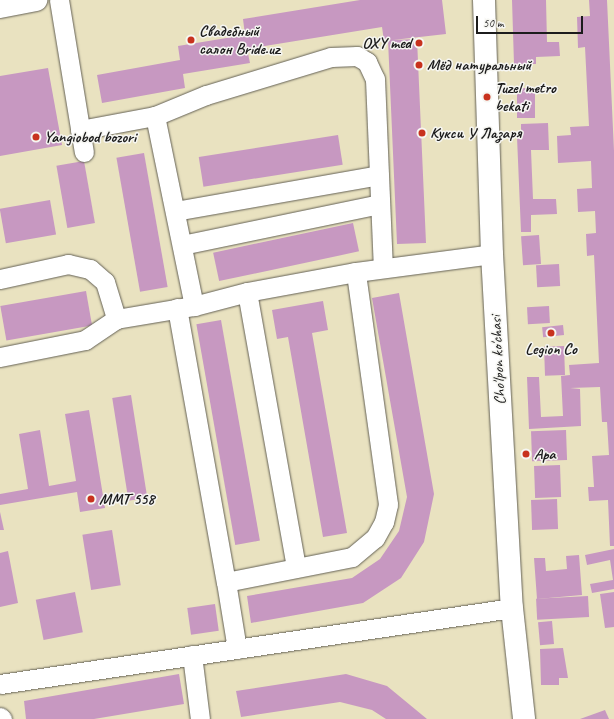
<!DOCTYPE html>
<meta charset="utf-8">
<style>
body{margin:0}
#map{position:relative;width:614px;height:719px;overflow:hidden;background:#e9e2c0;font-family:Caveat,sans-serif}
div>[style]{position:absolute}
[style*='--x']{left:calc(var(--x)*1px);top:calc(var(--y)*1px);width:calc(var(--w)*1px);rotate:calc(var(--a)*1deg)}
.building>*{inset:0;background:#c798c1;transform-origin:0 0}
.roads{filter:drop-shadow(0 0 1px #646155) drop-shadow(0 0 1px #646155)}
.minor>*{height:19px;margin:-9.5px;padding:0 9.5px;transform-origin:9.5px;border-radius:9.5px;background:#fff}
.major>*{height:22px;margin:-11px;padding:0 11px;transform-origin:11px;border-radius:11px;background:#fff}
.dots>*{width:11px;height:11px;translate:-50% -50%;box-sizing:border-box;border:2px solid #f6f6f2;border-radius:50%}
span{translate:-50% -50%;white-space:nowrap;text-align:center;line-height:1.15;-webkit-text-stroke:3px #f6f6f2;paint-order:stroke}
.poi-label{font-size:16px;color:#1c1c1c;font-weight:700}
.left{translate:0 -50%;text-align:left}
.right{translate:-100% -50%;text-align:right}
.street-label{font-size:16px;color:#1c1c1c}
.scale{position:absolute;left:476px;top:16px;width:107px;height:18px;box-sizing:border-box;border:2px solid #1c1c1c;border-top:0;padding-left:5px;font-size:12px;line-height:14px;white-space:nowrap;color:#1c1c1c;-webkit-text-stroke:3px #f6f6f2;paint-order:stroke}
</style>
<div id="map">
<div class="building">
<div style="clip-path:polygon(360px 0,442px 0,446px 34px,393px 40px,417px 39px,426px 243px,397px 244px,388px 40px,384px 41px,382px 27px,247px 49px,250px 63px,183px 74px,185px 88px,102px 103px,97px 75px,180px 60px,178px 46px,245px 35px,243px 19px)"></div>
<div style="clip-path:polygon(512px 0,546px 0,547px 42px,559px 42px,560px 56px,536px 57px,536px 64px,514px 64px)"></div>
<div style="clip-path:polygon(589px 0,607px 0,614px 151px,614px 546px,610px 546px,608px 500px,589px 501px,588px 487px,594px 487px,592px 456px,609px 455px,607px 422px,602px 422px,600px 387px,570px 388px,580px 389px,581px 426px,529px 429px,527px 377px,539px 377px,541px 417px,563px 416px,561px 376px,570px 375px,569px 365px,599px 363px,594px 255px,587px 256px,586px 234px,596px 233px,595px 211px,578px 212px,577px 189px,592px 188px,591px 161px,558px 163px,557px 136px,571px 135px,570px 127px,589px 126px,585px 47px,578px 48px,577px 17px,590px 16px)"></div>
<div style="clip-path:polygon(48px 68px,62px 145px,0 156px,0 76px)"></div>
<div style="left:517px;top:88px;width:18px;height:30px"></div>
<div style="clip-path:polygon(548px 123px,549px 150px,531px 150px,533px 199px,556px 199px,557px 214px,531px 215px,531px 232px,521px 232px,517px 137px,521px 136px,521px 124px)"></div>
<div style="left:338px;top:135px;width:30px;height:141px;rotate:81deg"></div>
<div style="left:144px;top:153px;width:136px;height:28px;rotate:80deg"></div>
<div style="left:84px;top:161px;width:63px;height:28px;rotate:80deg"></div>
<div style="left:50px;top:200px;width:35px;height:51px;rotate:80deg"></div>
<div style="left:353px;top:223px;width:29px;height:143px;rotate:78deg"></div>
<div style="left:539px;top:235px;width:29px;height:18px;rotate:86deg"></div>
<div style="left:559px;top:264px;width:22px;height:23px;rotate:87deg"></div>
<div style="left:86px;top:291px;width:35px;height:87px;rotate:80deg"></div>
<div style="clip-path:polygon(399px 293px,434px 494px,424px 542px,401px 578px,363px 603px,251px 623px,247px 596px,352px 578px,380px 559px,399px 531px,407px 497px,372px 298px)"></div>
<div style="clip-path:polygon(323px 301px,328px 330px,312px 333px,347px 533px,323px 537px,288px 337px,277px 339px,272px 310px)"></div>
<div style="left:549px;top:306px;width:17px;height:22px;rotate:87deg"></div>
<div style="left:221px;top:320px;width:224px;height:25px;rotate:80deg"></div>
<div style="left:563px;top:325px;width:10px;height:21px;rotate:84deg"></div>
<div style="left:564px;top:346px;width:29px;height:20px;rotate:88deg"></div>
<div style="left:131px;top:395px;width:104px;height:19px;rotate:81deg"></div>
<div style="clip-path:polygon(89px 410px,105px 508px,80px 512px,77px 492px,0 505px,0 494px,28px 489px,19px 434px,40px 430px,49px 486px,76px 481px,65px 414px)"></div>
<div style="left:566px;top:430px;width:30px;height:35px;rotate:88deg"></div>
<div style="left:560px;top:465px;width:32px;height:26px;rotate:88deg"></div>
<div style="left:557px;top:499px;width:30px;height:26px;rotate:88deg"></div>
<div style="clip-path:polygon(0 512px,4px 530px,0 530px)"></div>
<div style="left:112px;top:530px;width:56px;height:30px;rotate:81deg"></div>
<div style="clip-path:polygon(614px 549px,614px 589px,592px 593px,590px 584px,613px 580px,610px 560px,587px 565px,585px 555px)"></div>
<div style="clip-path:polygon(8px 551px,18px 603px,0 607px,0 553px)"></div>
<div style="clip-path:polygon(579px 555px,582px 595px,537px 599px,534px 558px,545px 558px,546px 571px,567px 569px,566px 556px)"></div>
<div style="left:75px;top:592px;width:41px;height:40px;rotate:79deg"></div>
<div style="clip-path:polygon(614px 592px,614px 627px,605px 628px,600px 594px)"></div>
<div style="left:588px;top:596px;width:21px;height:52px;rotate:87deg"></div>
<div style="left:215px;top:604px;width:27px;height:28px;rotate:82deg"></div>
<div style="left:552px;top:621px;width:23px;height:14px;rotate:85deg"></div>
<div style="clip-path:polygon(563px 648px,568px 678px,559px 678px,559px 685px,541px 685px,540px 649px)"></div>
<div style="clip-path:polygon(179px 674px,184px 704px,94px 719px,26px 719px,24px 701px)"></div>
<div style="clip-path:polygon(346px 674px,387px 686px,427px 719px,386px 719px,372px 710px,340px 702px,241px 717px,236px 691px)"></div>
<div style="clip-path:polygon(605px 710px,609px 719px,580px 719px)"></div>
</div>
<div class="roads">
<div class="minor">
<div style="--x:59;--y:0;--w:154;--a:80.7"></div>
<div style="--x:155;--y:116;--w:194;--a:78.4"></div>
<div style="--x:80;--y:130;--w:76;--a:-10.6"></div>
<div style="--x:155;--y:116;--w:55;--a:-22.4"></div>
<div style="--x:206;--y:95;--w:131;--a:-16.9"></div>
<div style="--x:331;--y:57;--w:26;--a:-2"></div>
<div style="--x:357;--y:56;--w:12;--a:31"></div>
<div style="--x:367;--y:62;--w:19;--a:65"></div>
<div style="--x:375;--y:79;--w:189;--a:87.6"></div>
<div style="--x:175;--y:211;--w:207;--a:-10"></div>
<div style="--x:182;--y:245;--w:202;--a:-11.7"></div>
<div style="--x:0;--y:279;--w:70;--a:-12.4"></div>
<div style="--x:68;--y:264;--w:23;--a:13"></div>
<div style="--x:90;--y:269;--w:20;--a:41"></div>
<div style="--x:105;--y:282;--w:39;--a:73"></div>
<div style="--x:247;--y:292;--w:280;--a:79.9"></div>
<div style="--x:177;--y:308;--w:278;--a:79.9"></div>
<div style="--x:0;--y:357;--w:87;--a:-11.3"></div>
<div style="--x:85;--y:340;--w:37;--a:-34"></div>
<div style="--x:116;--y:319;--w:79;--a:-9.5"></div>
<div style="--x:194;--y:306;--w:55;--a:-14.8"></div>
<div style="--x:247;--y:292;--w:111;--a:-10.4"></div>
<div style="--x:356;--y:272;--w:137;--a:-7.5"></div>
<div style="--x:237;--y:649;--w:68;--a:-99.3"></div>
<div style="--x:226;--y:582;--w:128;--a:-11.2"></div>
<div style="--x:352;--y:557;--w:30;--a:-40"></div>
<div style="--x:375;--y:538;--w:18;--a:-61"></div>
<div style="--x:384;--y:522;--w:18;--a:-77"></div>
<div style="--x:388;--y:504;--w:234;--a:-97.9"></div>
<div style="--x:192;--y:655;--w:64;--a:82.9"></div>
<div style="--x:0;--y:684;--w:518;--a:-8.44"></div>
<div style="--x:0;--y:717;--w:3;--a:45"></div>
</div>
<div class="major">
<div style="--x:484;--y:0;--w:254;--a:88.2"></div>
<div style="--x:492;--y:254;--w:355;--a:86.8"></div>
<div style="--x:512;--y:608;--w:112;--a:83.8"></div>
<div style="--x:0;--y:7;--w:37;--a:-11"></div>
</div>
</div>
<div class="dots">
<div style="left:191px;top:40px;background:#c8321e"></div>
<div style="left:419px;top:43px;background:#c8321e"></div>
<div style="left:419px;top:65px;background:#c8321e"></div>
<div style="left:487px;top:97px;background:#c8321e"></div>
<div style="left:422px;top:133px;background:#c8321e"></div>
<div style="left:36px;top:137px;background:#c8321e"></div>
<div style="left:551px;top:333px;background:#c8321e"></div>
<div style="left:526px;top:454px;background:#c8321e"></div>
<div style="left:91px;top:499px;background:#c8321e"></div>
</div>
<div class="poi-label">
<span class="left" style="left:199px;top:40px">Свадебный<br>салон Bride.uz</span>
<span class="right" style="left:411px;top:43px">OXY med</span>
<span class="left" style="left:427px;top:65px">Мёд натуральный</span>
<span class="left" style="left:495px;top:97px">Tuzel metro<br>bekati</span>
<span class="left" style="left:430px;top:133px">Кукси У Лазаря</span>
<span class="left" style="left:44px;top:137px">Yangiobod bozori</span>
<span style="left:551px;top:349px">Legion Co</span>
<span class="left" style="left:534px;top:454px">Ара</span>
<span class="left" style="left:99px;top:499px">MMT 558</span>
</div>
<div class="street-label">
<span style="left:498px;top:360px;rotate:-93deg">Cho'lpon ko'chasi</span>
</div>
<div class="scale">50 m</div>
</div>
